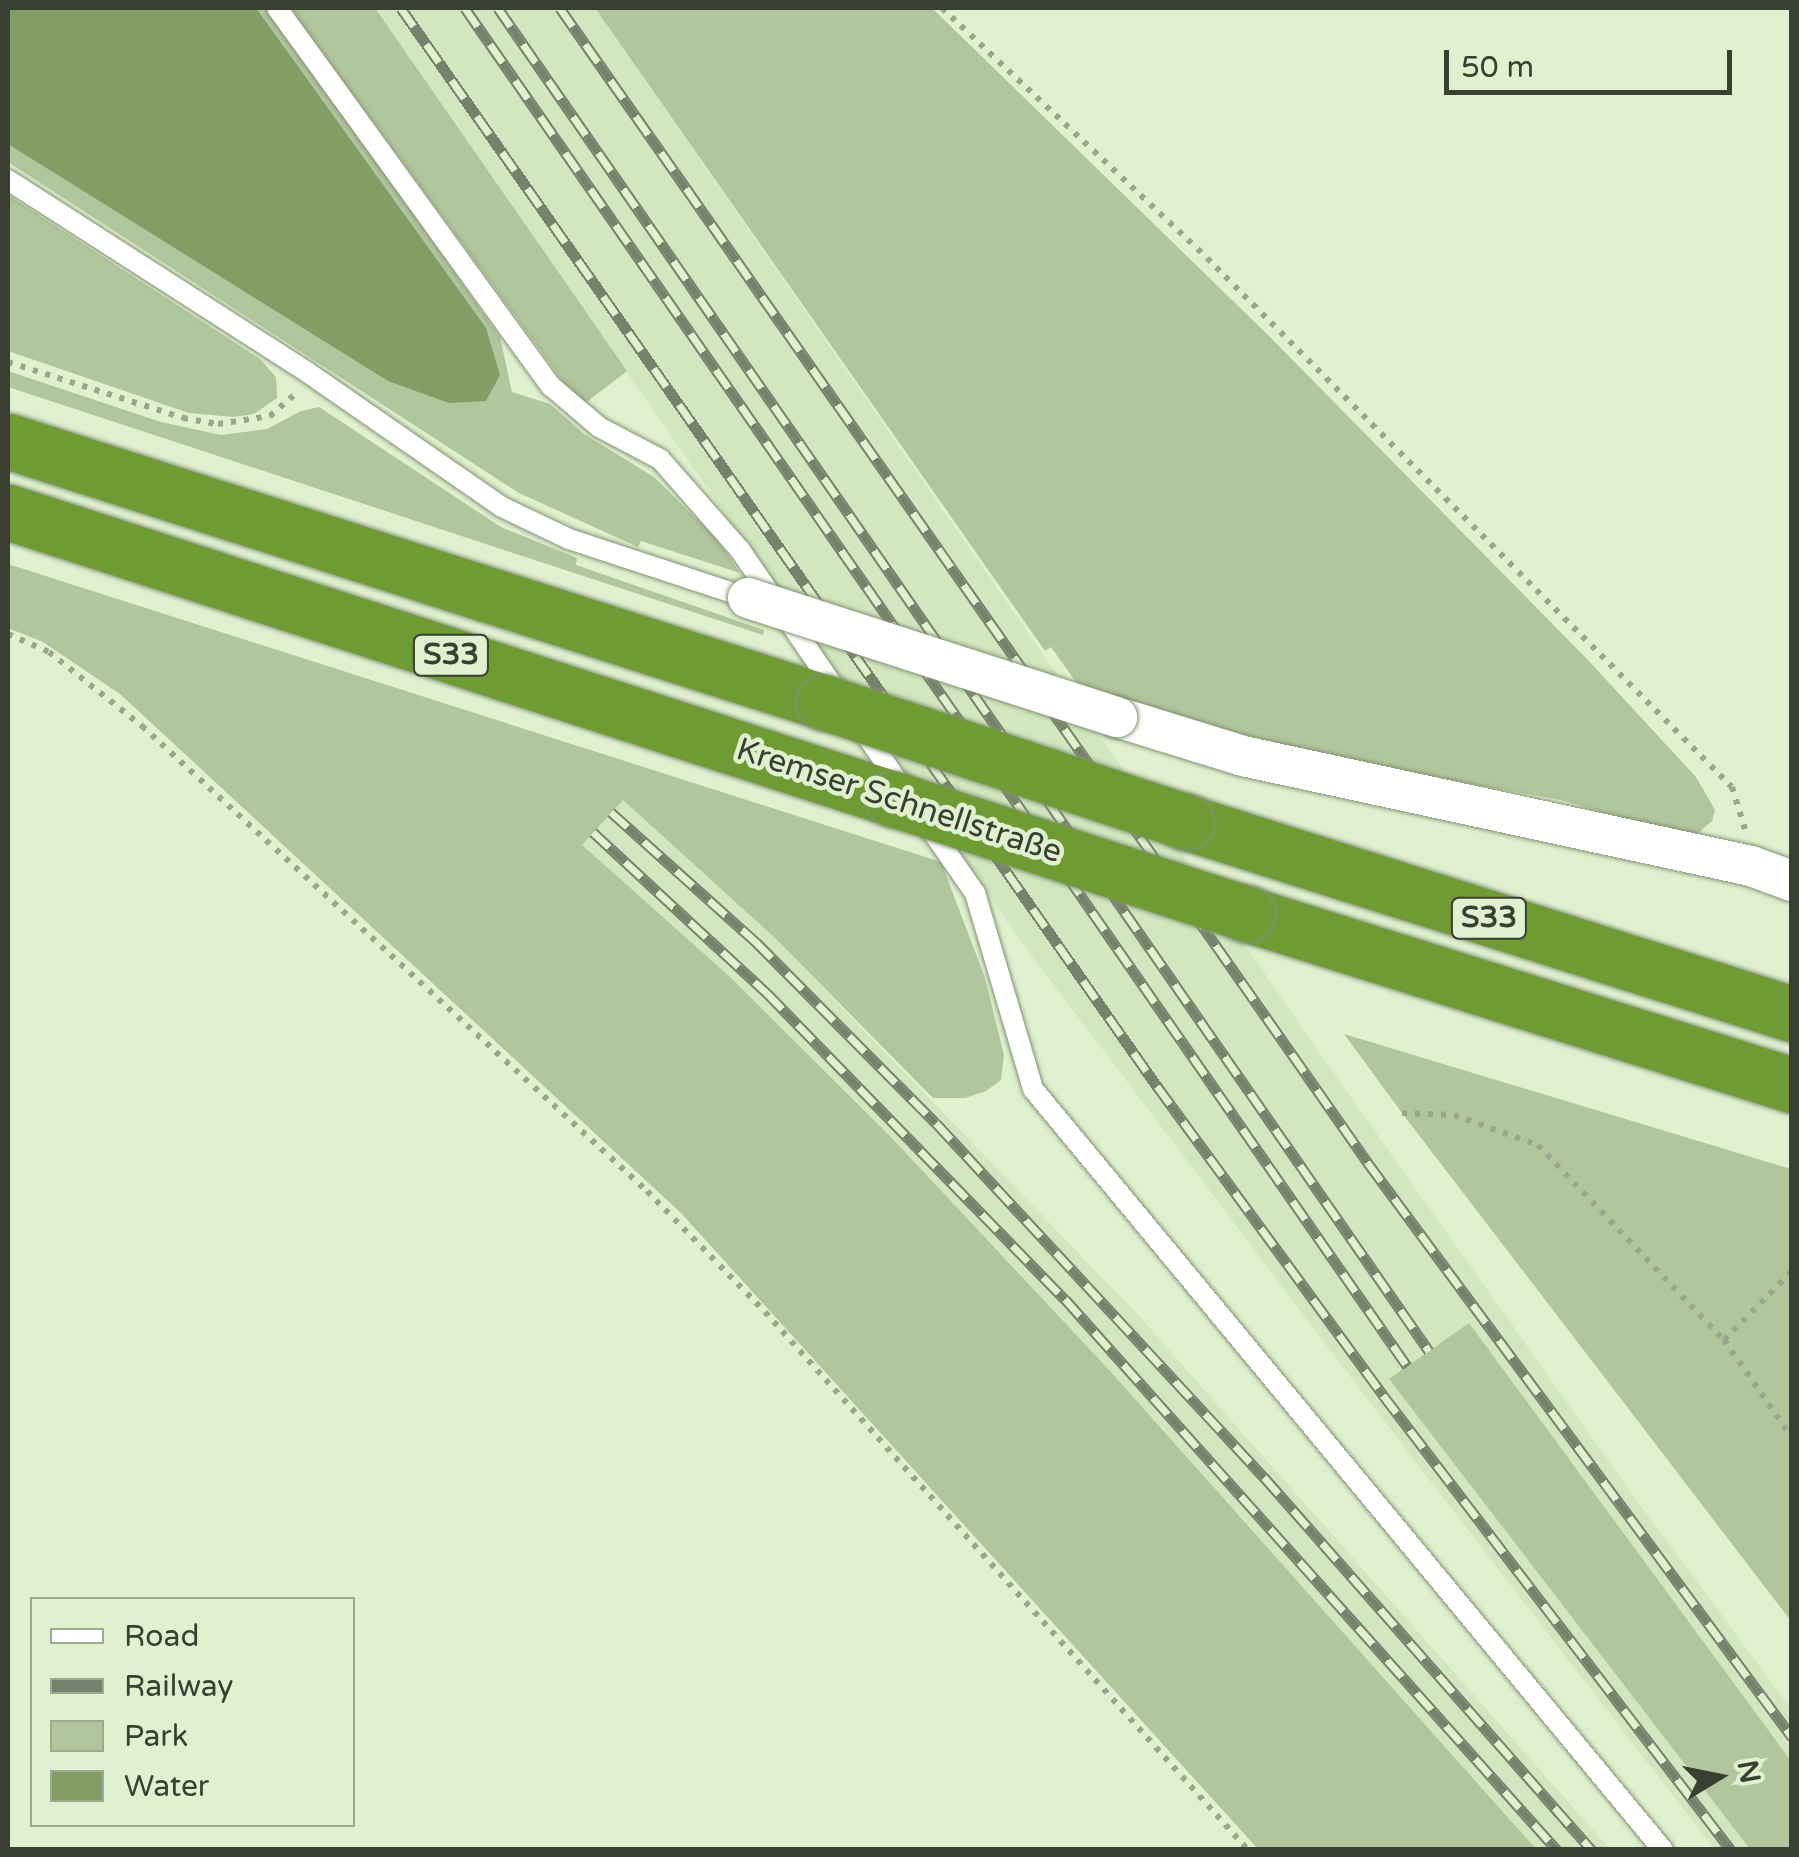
<!DOCTYPE html>
<meta charset="utf-8">
<style>
body{margin:0}
#map{position:relative;width:1799px;height:1857px;overflow:hidden;background:#dff1cf;font-family:"Varela Round",sans-serif}
div>[style]{position:absolute}
[style*='--x']{left:calc(var(--x)*1px);top:calc(var(--y)*1px);width:calc(var(--w)*1px);rotate:calc(var(--a)*1deg)}
.built>*{inset:0;background:#d2e7bf}
.green>*{inset:0;background:#b1c69d}
.water>*{inset:0;background:#839d67}
.path>*{height:6px;margin-top:-3px;transform-origin:0;background:repeating-linear-gradient(90deg,#99a78d 0 5px,transparent 0 13px)}
.roads{filter:drop-shadow(0 0 2px #839374) drop-shadow(0 0 2px #839374)}
.lane>*{height:20px;margin:-10px;padding:0 10px;transform-origin:10px;border-radius:10px;background:#fff}
.street>*{height:40px;margin:-20px;padding:0 20px;transform-origin:20px;border-radius:20px;background:#fff}
.highway>*{height:55px;margin:-27.5px;padding:0 27.5px;transform-origin:27.5px;border-radius:27.5px;background:#6f9b35}
.rail>*{height:11px;margin-top:-5.5px;transform-origin:0;background:repeating-linear-gradient(90deg,#dff1cf 0 22px,#77826c 0 44px);box-sizing:border-box;border-block:2px solid #77826c}
.bridges{filter:drop-shadow(0 0 2px #839374) drop-shadow(0 0 2px #839374)}
.street-bridge>*{height:40px;margin:-20px;padding:0 20px;transform-origin:20px;border-radius:20px;background:#fff}
.highway-bridge>*{height:55px;margin:-27.5px;padding:0 27.5px;transform-origin:27.5px;border-radius:27.5px;background:#6f9b35}
span{translate:-50% -50%;white-space:nowrap;text-align:center;line-height:1.15;-webkit-text-stroke:9px #dff1cf;paint-order:stroke}
.shield-label span{padding:2px 8px;background:#dff1cf;border:2px solid;border-radius:8px;-webkit-text-stroke-width:0}
.shield-label{font-size:30px;color:#394032;font-weight:700}
.street-label{font-size:32px;color:#394032}
.frame{position:absolute;inset:0;border:10px solid #394032;pointer-events:none}
.legend{position:absolute;left:30px;top:1597px;width:325px;height:230px;box-sizing:border-box;background:#dff1cf;border:2px solid #9daa90;margin:0;padding:12px 18px;list-style:none;font-size:30px;color:#394032}
.legend li{display:flex;align-items:center;gap:20px;height:50px}
.legend b{width:50px;border:2px solid #9daa90}
.north{position:absolute;left:1669px;top:1727px;width:100px;height:100px;-webkit-text-stroke:8px #dff1cf;paint-order:stroke;rotate:80deg;font-size:28px;font-weight:700;line-height:40px;text-align:center;color:#394032}
.north::after{content:'';display:block;margin:auto;width:35px;height:45px;background:#394032;clip-path:polygon(50% 0,100% 100%,50% 72%,0 100%)}
.scale{position:absolute;left:1444px;top:50px;width:288px;height:45px;box-sizing:border-box;border:5px solid #394032;border-top:0;padding-left:12px;font-size:30px;line-height:35px;white-space:nowrap;color:#394032;-webkit-text-stroke:8px #dff1cf;paint-order:stroke}
</style>
<div id="map">
<div class="built">
<div style="clip-path:polygon(375px 8px,595px 8px,1328px 1065px,1627px 1487px,1791px 1709px,1791px 1849px,1714px 1849px,1368px 1400px,1020px 940px)"></div>
<div style="clip-path:polygon(623px 800px,775px 938px,1140px 1317px,1610px 1849px,1536px 1849px,1111px 1372px,891px 1137px,729px 976px,581px 845px)"></div>
</div>
<div class="green">
<div style="clip-path:polygon(8px 8px,268px 8px,500px 337px,512px 392px,550px 404px,584px 434px,654px 477px,717px 539px,740px 573px,641px 541px,638px 547px,519px 493px,8px 162px)"></div>
<div style="clip-path:polygon(290px 8px,375px 8px,627px 371px,584px 404px,567px 387px)"></div>
<div style="clip-path:polygon(595px 8px,932px 8px,1269px 336px,1586px 658px,1696px 777px,1715px 810px,1712px 821px,1698px 833px,1677px 834px,1561px 800px,1321px 757px,1250px 741px,1078px 685px,1051px 647px,1045px 651px)"></div>
<div style="clip-path:polygon(8px 195px,260px 359px,276px 377px,277px 398px,254px 414px,234px 417px,189px 413px,8px 351px)"></div>
<div style="clip-path:polygon(8px 371px,161px 422px,221px 435px,267px 429px,301px 411px,319px 407px,501px 527px,577px 558px,576px 565px,764px 630px,763px 635px,8px 387px)"></div>
<div style="clip-path:polygon(8px 564px,941px 862px,985px 978px,1004px 1055px,1001px 1080px,986px 1091px,965px 1098px,933px 1098px,775px 938px,623px 800px,582px 845px,729px 976px,891px 1137px,1111px 1372px,1536px 1849px,1258px 1849px,681px 1213px,120px 694px,43px 642px,8px 628px)"></div>
<div style="clip-path:polygon(1344px 1034px,1791px 1169px,1791px 1621px,1402px 1113px)"></div>
<div style="clip-path:polygon(1469px 1323px,1791px 1761px,1791px 1849px,1750px 1849px,1389px 1379px)"></div>
</div>
<div class="water">
<div style="clip-path:polygon(8px 8px,256px 8px,486px 328px,500px 375px,486px 401px,449px 403px,388px 381px,8px 144px)"></div>
</div>
<div class="path">
<div style="--x:942;--y:8;--w:364;--a:43.3"></div>
<div style="--x:1207;--y:258;--w:745;--a:45.22"></div>
<div style="--x:1732;--y:787;--w:44;--a:72.8"></div>
<div style="--x:8;--y:362;--w:184;--a:17.7"></div>
<div style="--x:183;--y:418;--w:36;--a:10"></div>
<div style="--x:218;--y:424;--w:53;--a:-8.7"></div>
<div style="--x:270;--y:416;--w:32;--a:-41"></div>
<div style="--x:8;--y:634;--w:45;--a:23.7"></div>
<div style="--x:49;--y:652;--w:119;--a:38.5"></div>
<div style="--x:142;--y:726;--w:686;--a:42.64"></div>
<div style="--x:647;--y:1191;--w:169;--a:45.7"></div>
<div style="--x:765;--y:1312;--w:723;--a:48.08"></div>
<div style="--x:1402;--y:1113;--w:52;--a:2.2"></div>
<div style="--x:1454;--y:1115;--w:89;--a:19.7"></div>
<div style="--x:1538;--y:1145;--w:269;--a:46.4"></div>
<div style="--x:1724;--y:1340;--w:119;--a:55.2"></div>
<div style="--x:1724;--y:1340;--w:97;--a:-45.4"></div>
</div>
<div class="roads">
<div class="lane">
<div style="--x:277;--y:8;--w:467;--a:54.1"></div>
<div style="--x:551;--y:386;--w:63;--a:40.5"></div>
<div style="--x:599;--y:427;--w:69;--a:27.7"></div>
<div style="--x:660;--y:459;--w:121;--a:48.7"></div>
<div style="--x:740;--y:550;--w:173;--a:55.6"></div>
<div style="--x:8;--y:180;--w:355;--a:32.7"></div>
<div style="--x:307;--y:372;--w:237;--a:34.7"></div>
<div style="--x:502;--y:507;--w:74;--a:25.5"></div>
<div style="--x:569;--y:539;--w:188;--a:18.2"></div>
<div style="--x:862;--y:729;--w:76;--a:55.7"></div>
<div style="--x:927;--y:824;--w:84;--a:55.2"></div>
<div style="--x:975;--y:893;--w:204;--a:73.5"></div>
<div style="--x:1033;--y:1089;--w:988;--a:50.38"></div>
</div>
<div class="street">
<div style="--x:1117;--y:717;--w:132;--a:17.2"></div>
<div style="--x:1243;--y:756;--w:520;--a:12.22"></div>
<div style="--x:1751;--y:866;--w:44;--a:20.1"></div>
</div>
<div class="highway">
<div style="--x:8;--y:441;--w:857;--a:17.74"></div>
<div style="--x:8;--y:512;--w:931;--a:17.95"></div>
<div style="--x:1186;--y:822;--w:636;--a:17.58"></div>
<div style="--x:1247;--y:914;--w:571;--a:17.42"></div>
</div>
</div>
<div class="rail">
<div style="--x:401;--y:8;--w:1317;--a:54.96"></div>
<div style="--x:1157;--y:1086;--w:383;--a:53.8"></div>
<div style="--x:1383;--y:1395;--w:573;--a:52.59"></div>
<div style="--x:465;--y:8;--w:1653;--a:55.25"></div>
<div style="--x:498;--y:8;--w:1634;--a:55.27"></div>
<div style="--x:560;--y:8;--w:1410;--a:55.02"></div>
<div style="--x:1368;--y:1163;--w:714;--a:53.55"></div>
<div style="--x:611;--y:812;--w:195;--a:41.9"></div>
<div style="--x:756;--y:942;--w:255;--a:45.2"></div>
<div style="--x:936;--y:1123;--w:483;--a:47.2"></div>
<div style="--x:1264;--y:1477;--w:497;--a:48.7"></div>
<div style="--x:593;--y:832;--w:237;--a:42.8"></div>
<div style="--x:767;--y:993;--w:427;--a:45.8"></div>
<div style="--x:1065;--y:1299;--w:739;--a:48.24"></div>
</div>
<div class="bridges">
<div class="street-bridge">
<div style="--x:748;--y:598;--w:388;--a:17.9"></div>
</div>
<div class="highway-bridge">
<div style="--x:824;--y:702;--w:381;--a:18.3"></div>
<div style="--x:894;--y:799;--w:371;--a:18"></div>
</div>
</div>
<div class="shield-label">
<span style="left:451px;top:655px">S33</span>
<span style="left:1489px;top:918px">S33</span>
</div>
<div class="street-label">
<span style="left:899px;top:801px;rotate:18deg">Kremser Schnellstraße</span>
</div>
<div class="frame"></div>
<ul class="legend">
<li><b style="height:12px;background:#fff"></b>Road</li>
<li><b style="height:12px;background:#77826c"></b>Railway</li>
<li><b style="height:28px;background:#b1c69d"></b>Park</li>
<li><b style="height:28px;background:#839d67"></b>Water</li>
</ul>
<div class="north">N</div>
<div class="scale">50 m</div>
</div>
